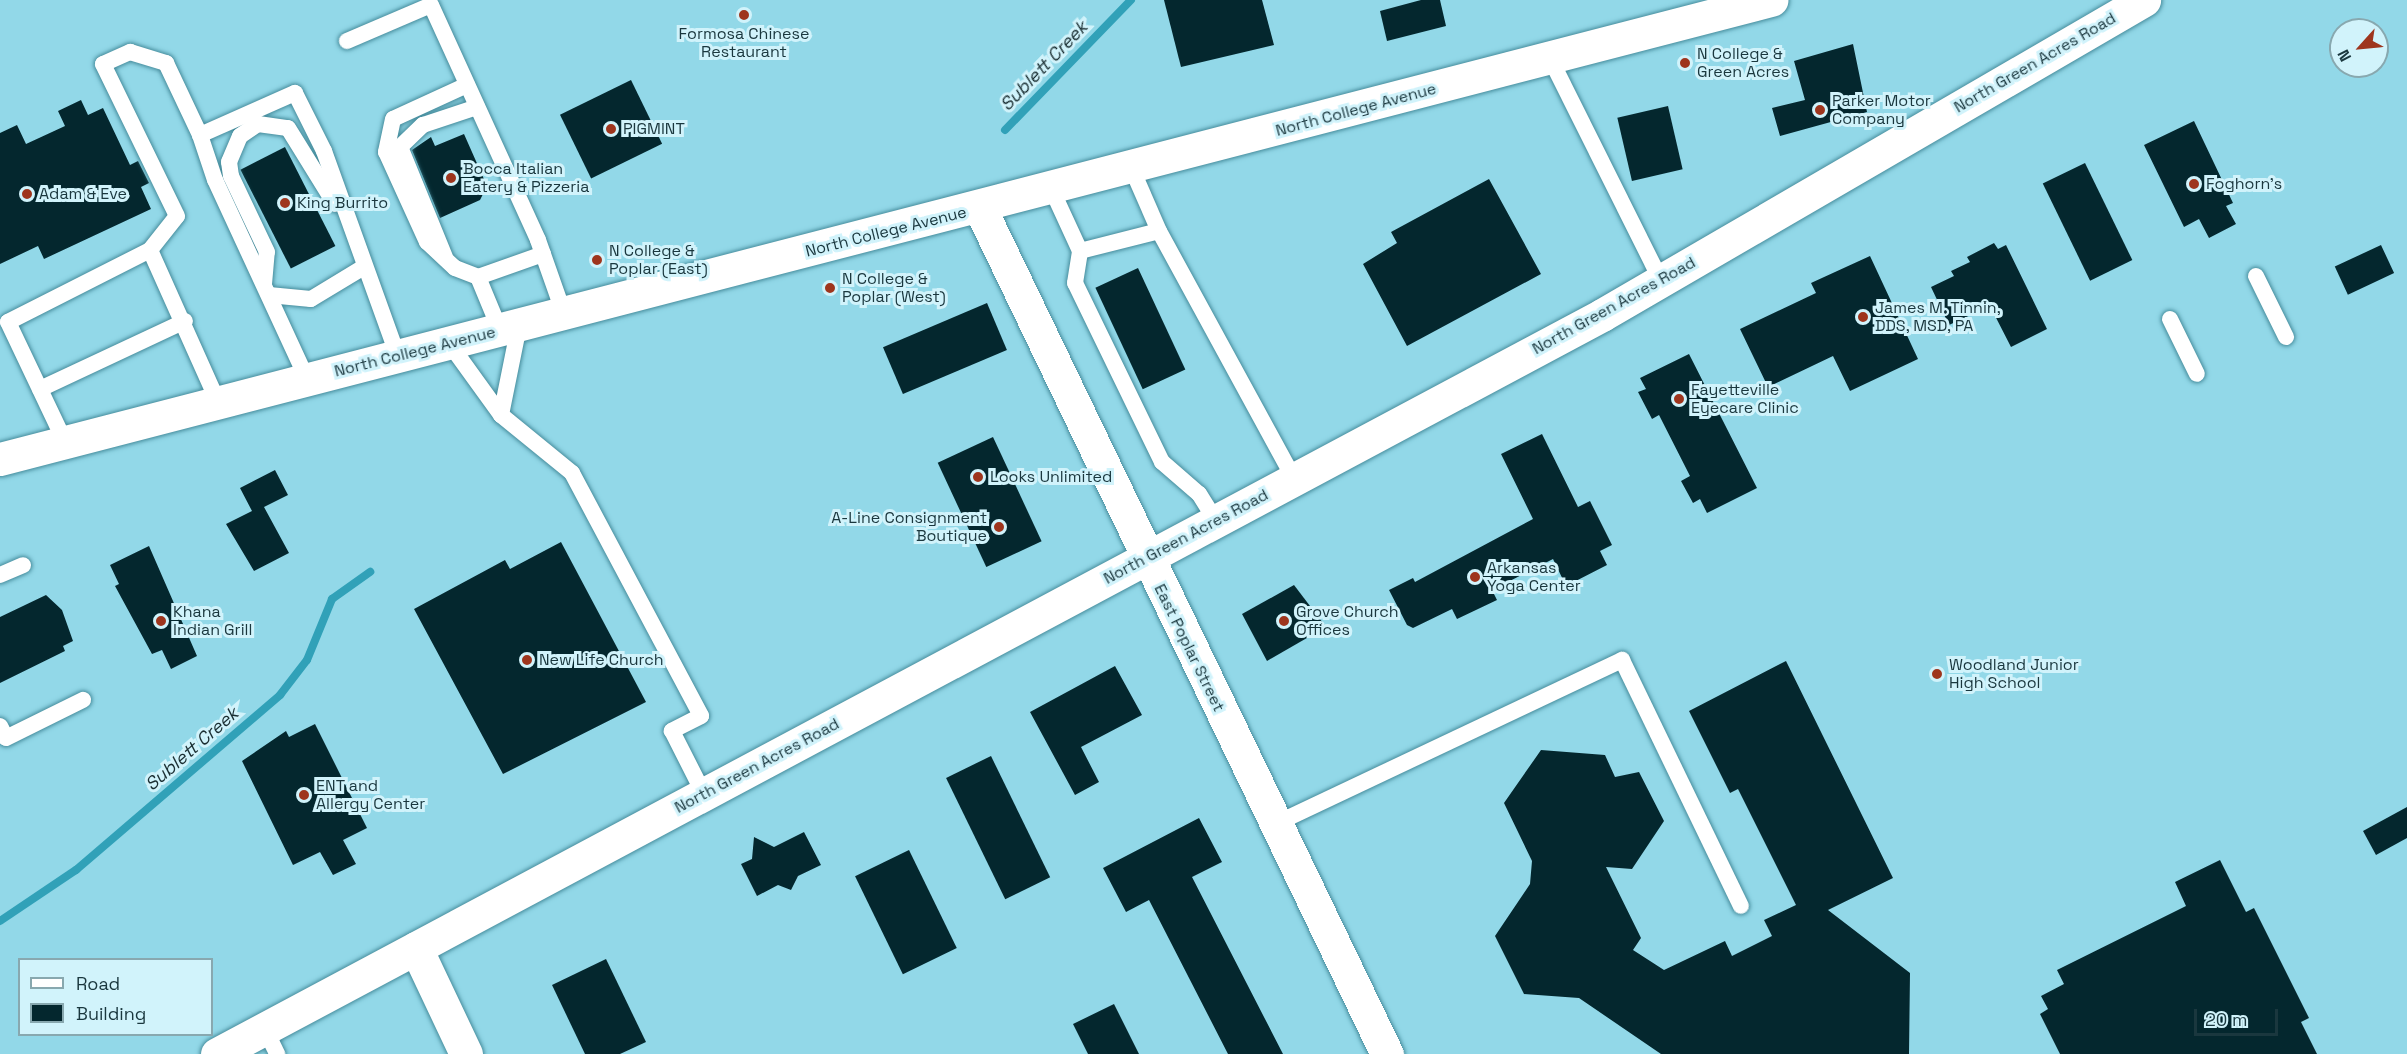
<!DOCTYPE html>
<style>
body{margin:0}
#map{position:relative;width:2407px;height:1054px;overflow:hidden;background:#92d8e8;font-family:"Space Grotesk",sans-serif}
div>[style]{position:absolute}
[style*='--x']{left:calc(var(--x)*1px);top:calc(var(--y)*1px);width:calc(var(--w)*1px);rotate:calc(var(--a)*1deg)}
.stream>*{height:8px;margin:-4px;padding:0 4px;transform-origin:4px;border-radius:4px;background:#31a1b8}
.building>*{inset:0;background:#04272e;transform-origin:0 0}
.roads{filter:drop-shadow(0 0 2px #468c9c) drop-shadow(0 0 2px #468c9c)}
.lane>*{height:16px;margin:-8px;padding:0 8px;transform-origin:8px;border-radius:8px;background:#fff}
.street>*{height:33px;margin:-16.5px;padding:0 16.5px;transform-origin:16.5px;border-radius:16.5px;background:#fff}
.primary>*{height:33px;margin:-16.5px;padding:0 16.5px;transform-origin:16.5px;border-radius:16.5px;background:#fff}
.dots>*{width:16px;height:16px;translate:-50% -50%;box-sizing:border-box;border:3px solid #d1f3fb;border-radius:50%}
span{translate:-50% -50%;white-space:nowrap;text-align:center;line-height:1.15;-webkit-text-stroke:6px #d1f3fb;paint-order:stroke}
.poi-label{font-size:16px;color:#1a373e}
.left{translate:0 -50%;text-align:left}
.right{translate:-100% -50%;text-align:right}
.street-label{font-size:16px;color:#1a373e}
.water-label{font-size:18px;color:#1a2e32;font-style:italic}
.legend{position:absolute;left:18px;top:958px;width:195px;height:78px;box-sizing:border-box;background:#d1f3fb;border:2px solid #88a8af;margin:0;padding:8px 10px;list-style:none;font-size:18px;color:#1a373e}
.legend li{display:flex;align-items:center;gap:12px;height:30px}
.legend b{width:30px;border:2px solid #88a8af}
.north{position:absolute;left:2329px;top:18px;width:60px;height:60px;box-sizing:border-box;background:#d1f3fb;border:2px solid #88a8af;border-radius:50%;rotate:243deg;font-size:16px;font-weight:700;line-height:24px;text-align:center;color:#1a373e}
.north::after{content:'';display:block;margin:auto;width:21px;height:27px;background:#9e351d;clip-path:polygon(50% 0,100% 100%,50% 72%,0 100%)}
.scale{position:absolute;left:2194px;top:1009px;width:84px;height:27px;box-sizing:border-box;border:3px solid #1a373e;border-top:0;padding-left:8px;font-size:18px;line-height:21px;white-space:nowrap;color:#1a373e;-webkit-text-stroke:4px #d1f3fb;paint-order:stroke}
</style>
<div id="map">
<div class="stream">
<div style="--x:1005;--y:130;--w:181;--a:-45.9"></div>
<div style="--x:0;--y:921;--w:92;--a:-33.9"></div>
<div style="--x:76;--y:870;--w:269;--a:-40.6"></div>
<div style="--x:280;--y:695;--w:44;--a:-52.4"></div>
<div style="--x:307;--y:660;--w:66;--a:-67.7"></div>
<div style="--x:332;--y:599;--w:47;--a:-35.4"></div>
</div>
<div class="building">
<div style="clip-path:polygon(1164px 0,1262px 0,1274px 45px,1181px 67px)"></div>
<div style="clip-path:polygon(1421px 0,1440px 0,1446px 26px,1387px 41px,1380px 11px)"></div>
<div style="clip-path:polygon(1853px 44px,1867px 112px,1780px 136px,1772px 108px,1805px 100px,1794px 61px)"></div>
<div style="left:631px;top:80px;width:71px;height:79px;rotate:64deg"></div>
<div style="clip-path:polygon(81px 100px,88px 115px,103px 108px,130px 165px,138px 161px,149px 183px,141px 187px,151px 209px,44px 259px,38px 246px,0 264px,0 133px,17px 125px,26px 144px,65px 126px,58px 111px)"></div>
<div style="left:1668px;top:106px;width:65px;height:52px;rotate:77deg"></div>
<div style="clip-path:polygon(2194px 121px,2233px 203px,2226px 206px,2236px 224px,2209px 238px,2199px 219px,2184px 227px,2144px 145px)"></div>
<div style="clip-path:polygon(464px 134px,487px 186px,480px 200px,440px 218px,412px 150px,431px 137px,435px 146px)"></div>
<div style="left:285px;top:147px;width:111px;height:50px;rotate:63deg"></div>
<div style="left:2085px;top:163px;width:108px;height:47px;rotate:64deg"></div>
<div style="clip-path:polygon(1489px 179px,1541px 274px,1407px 346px,1363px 264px,1397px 243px,1391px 232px)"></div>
<div style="clip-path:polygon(1994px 243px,1998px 249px,2006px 245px,2047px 329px,2011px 347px,1990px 306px,1949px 325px,1931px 287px,1954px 276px,1951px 271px,1970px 262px,1967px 257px)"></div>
<div style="left:2381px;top:245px;width:31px;height:51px;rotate:65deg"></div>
<div style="clip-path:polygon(1870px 256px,1918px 359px,1850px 391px,1833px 356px,1768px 387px,1740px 329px,1816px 293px,1811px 283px)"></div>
<div style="left:1138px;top:268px;width:112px;height:47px;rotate:65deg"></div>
<div style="left:987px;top:303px;width:51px;height:113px;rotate:67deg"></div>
<div style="clip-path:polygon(1689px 354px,1757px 488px,1707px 513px,1700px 499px,1693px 503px,1681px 481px,1690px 476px,1659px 415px,1652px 419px,1638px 392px,1646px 389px,1640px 378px)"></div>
<div style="clip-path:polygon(1542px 434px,1578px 507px,1590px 501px,1612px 545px,1600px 551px,1607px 565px,1566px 586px,1553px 559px,1492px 590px,1497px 600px,1457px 619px,1452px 609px,1413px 628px,1407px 625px,1389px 590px,1413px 578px,1415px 582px,1533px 519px,1501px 454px)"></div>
<div style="left:993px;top:437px;width:115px;height:61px;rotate:65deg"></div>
<div style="clip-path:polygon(275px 470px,288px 495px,264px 507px,289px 553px,254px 571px,226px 524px,252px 511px,240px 488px)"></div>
<div style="clip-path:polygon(561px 542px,646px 702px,503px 774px,414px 609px,505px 560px,510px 569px)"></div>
<div style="clip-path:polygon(149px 546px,197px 656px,171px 669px,162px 650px,152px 654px,115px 586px,119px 584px,110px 565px)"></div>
<div style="clip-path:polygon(1294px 585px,1326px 627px,1267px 661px,1242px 614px)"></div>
<div style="clip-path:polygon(46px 595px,62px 610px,73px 641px,63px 646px,65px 651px,0 683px,0 617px)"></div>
<div style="clip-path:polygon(1786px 661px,1893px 878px,1828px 910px,1910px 973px,1909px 1054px,1661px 1054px,1579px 998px,1524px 994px,1495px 936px,1530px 884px,1532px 861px,1504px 803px,1541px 750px,1605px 755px,1615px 777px,1639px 772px,1664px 821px,1632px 869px,1606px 867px,1641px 938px,1633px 950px,1664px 970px,1725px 941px,1732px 956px,1772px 936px,1764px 920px,1796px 905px,1738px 789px,1730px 793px,1689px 711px)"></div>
<div style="clip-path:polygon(1115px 666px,1142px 715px,1081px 747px,1099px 782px,1075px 795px,1030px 712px)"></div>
<div style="clip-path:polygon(315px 724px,367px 828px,343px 840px,356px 864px,333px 875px,320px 852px,293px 865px,242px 761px,286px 731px,289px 737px)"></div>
<div style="left:991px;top:756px;width:135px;height:50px;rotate:64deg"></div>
<div style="clip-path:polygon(2407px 807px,2407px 838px,2376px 855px,2363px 831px)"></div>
<div style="clip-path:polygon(1199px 818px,1222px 862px,1192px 877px,1283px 1054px,1228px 1054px,1149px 900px,1126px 912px,1103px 868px)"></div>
<div style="clip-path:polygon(804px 832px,821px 865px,798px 876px,791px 890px,778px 885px,757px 896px,741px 864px,752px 859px,754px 837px,774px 847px)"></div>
<div style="left:909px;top:850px;width:109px;height:60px;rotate:64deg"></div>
<div style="clip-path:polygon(2220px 860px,2246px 912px,2254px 908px,2309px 1018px,2301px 1022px,2317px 1054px,2060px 1054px,2040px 1014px,2048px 1009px,2041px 996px,2064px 984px,2057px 970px,2186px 906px,2175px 882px)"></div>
<div style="clip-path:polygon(606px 959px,646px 1042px,620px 1054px,585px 1054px,552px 985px)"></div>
<div style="clip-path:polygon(1114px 1004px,1139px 1054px,1088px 1054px,1073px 1024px)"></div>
</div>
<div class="roads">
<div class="lane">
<div style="--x:347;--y:41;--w:91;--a:-23.2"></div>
<div style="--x:431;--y:5;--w:258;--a:65.5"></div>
<div style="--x:538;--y:240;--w:78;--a:70.6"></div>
<div style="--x:1550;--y:58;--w:249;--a:63.5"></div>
<div style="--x:467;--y:85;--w:81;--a:155.3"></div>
<div style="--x:393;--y:119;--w:34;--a:102"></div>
<div style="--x:386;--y:152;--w:99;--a:65.5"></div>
<div style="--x:427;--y:242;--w:38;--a:43"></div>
<div style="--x:455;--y:268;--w:25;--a:21"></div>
<div style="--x:478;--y:277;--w:69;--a:-19.5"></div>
<div style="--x:1132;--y:169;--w:68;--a:66.5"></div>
<div style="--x:1052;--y:190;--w:67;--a:65.3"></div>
<div style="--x:150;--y:250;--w:43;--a:-51.5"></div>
<div style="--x:177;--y:216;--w:169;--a:-116"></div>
<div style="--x:103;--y:64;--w:30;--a:-24"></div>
<div style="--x:130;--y:52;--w:38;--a:17"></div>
<div style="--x:166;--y:63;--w:80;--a:64.7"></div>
<div style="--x:445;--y:257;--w:119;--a:-112.2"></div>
<div style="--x:400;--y:147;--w:32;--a:-44"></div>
<div style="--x:423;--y:125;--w:57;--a:-18.4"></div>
<div style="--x:2256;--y:276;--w:68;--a:63.8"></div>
<div style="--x:478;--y:277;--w:57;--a:67.5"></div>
<div style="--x:264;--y:284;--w:32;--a:-85"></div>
<div style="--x:267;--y:252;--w:84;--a:-115.3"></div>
<div style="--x:231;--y:176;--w:14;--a:-98"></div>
<div style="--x:229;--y:162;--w:28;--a:-67"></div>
<div style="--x:240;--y:136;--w:22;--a:-34"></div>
<div style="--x:258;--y:124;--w:30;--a:8"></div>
<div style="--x:288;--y:128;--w:89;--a:58.3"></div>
<div style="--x:269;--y:295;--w:42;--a:5.4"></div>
<div style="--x:311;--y:299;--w:62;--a:-31.1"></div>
<div style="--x:2170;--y:319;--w:61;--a:63.9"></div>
<div style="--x:449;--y:343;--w:89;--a:54.2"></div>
<div style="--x:501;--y:415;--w:92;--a:39.2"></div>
<div style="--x:572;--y:473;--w:275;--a:62"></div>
<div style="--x:701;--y:716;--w:33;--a:153"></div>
<div style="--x:672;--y:731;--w:71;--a:63.1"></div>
<div style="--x:307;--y:379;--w:219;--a:-114.8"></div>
<div style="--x:215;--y:180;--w:47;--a:-108.4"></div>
<div style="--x:200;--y:135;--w:104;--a:-23.9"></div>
<div style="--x:295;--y:93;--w:65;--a:63.4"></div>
<div style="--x:324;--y:151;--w:218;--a:70.2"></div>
<div style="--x:40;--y:389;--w:160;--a:-25.1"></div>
<div style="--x:501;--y:415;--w:91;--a:-78.6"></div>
<div style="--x:65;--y:442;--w:133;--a:-115.4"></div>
<div style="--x:8;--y:322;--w:159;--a:-26.9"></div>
<div style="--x:150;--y:250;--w:167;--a:65.9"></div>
<div style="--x:1216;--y:521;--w:32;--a:-122"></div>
<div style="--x:1199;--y:494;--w:49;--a:-139.1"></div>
<div style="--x:1162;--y:462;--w:199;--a:-115.9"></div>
<div style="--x:1075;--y:283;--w:32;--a:-81"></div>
<div style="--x:1080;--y:251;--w:81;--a:-14.2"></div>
<div style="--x:1159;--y:231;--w:282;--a:61.4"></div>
<div style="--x:0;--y:575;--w:25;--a:-23"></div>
<div style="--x:0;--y:726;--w:13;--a:63"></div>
<div style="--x:6;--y:738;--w:86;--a:-26.3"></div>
<div style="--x:1275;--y:824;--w:384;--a:-25.3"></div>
<div style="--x:1622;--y:660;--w:273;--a:64.2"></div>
<div style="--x:265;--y:1029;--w:28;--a:64"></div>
</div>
<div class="street">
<div style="--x:980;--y:208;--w:939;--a:64.31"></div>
<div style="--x:416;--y:948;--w:117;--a:64.7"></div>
<div style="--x:217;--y:1054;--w:1570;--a:-28.08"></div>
<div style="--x:1602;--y:315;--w:627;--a:-30.16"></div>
</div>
<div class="primary">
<div style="--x:0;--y:459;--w:1830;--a:-14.53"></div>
</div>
</div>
<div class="dots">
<div style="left:744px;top:15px;background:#9e351d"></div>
<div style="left:1685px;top:63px;background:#9e351d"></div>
<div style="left:1820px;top:110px;background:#9e351d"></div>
<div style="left:611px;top:129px;background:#9e351d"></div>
<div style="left:451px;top:178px;background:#9e351d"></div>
<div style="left:2194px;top:184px;background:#9e351d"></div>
<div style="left:27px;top:194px;background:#9e351d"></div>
<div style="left:285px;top:203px;background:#9e351d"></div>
<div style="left:597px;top:260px;background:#9e351d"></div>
<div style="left:830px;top:288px;background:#9e351d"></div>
<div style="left:1863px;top:317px;background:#9e351d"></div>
<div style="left:1679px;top:399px;background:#9e351d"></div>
<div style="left:978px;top:477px;background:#9e351d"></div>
<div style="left:999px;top:527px;background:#9e351d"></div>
<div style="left:1475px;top:577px;background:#9e351d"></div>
<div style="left:161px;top:621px;background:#9e351d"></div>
<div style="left:1284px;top:621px;background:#9e351d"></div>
<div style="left:527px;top:660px;background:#9e351d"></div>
<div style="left:1937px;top:674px;background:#9e351d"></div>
<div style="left:304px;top:795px;background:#9e351d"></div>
</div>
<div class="poi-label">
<span style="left:744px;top:43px">Formosa Chinese<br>Restaurant</span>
<span class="left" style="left:1697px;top:63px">N College &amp;<br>Green Acres</span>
<span class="left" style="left:1832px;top:110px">Parker Motor<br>Company</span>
<span class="left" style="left:623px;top:129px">PIGMINT</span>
<span class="left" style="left:463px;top:178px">Bocca Italian<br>Eatery &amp; Pizzeria</span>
<span class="left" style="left:2206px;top:184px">Foghorn's</span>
<span class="left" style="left:39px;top:194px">Adam &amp; Eve</span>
<span class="left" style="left:297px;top:203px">King Burrito</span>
<span class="left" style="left:609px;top:260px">N College &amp;<br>Poplar (East)</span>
<span class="left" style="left:842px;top:288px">N College &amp;<br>Poplar (West)</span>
<span class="left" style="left:1875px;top:317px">James M. Tinnin,<br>DDS, MSD, PA</span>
<span class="left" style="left:1691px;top:399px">Fayetteville<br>Eyecare Clinic</span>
<span class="left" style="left:990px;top:477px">Looks Unlimited</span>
<span class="right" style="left:987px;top:527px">A-Line Consignment<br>Boutique</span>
<span class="left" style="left:1487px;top:577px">Arkansas<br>Yoga Center</span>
<span class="left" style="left:173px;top:621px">Khana<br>Indian Grill</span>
<span class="left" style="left:1296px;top:621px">Grove Church<br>Offices</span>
<span class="left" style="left:539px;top:660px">New Life Church</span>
<span class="left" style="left:1949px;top:674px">Woodland Junior<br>High School</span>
<span class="left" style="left:316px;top:795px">ENT and<br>Allergy Center</span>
</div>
<div class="street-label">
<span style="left:2035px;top:63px;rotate:-30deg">North Green Acres Road</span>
<span style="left:1356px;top:110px;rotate:-15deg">North College Avenue</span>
<span style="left:886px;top:232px;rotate:-14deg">North College Avenue</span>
<span style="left:1614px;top:306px;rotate:-29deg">North Green Acres Road</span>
<span style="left:415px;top:352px;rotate:-14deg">North College Avenue</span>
<span style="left:1186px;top:537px;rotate:-28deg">North Green Acres Road</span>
<span style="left:1189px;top:648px;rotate:64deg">East Poplar Street</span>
<span style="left:757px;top:766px;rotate:-28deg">North Green Acres Road</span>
</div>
<div class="water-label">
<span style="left:1044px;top:66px;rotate:-46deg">Sublett Creek</span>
<span style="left:192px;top:749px;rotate:-41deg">Sublett Creek</span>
</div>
<ul class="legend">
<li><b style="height:8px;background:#fff"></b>Road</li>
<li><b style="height:16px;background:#04272e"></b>Building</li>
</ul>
<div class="north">N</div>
<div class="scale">20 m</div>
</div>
